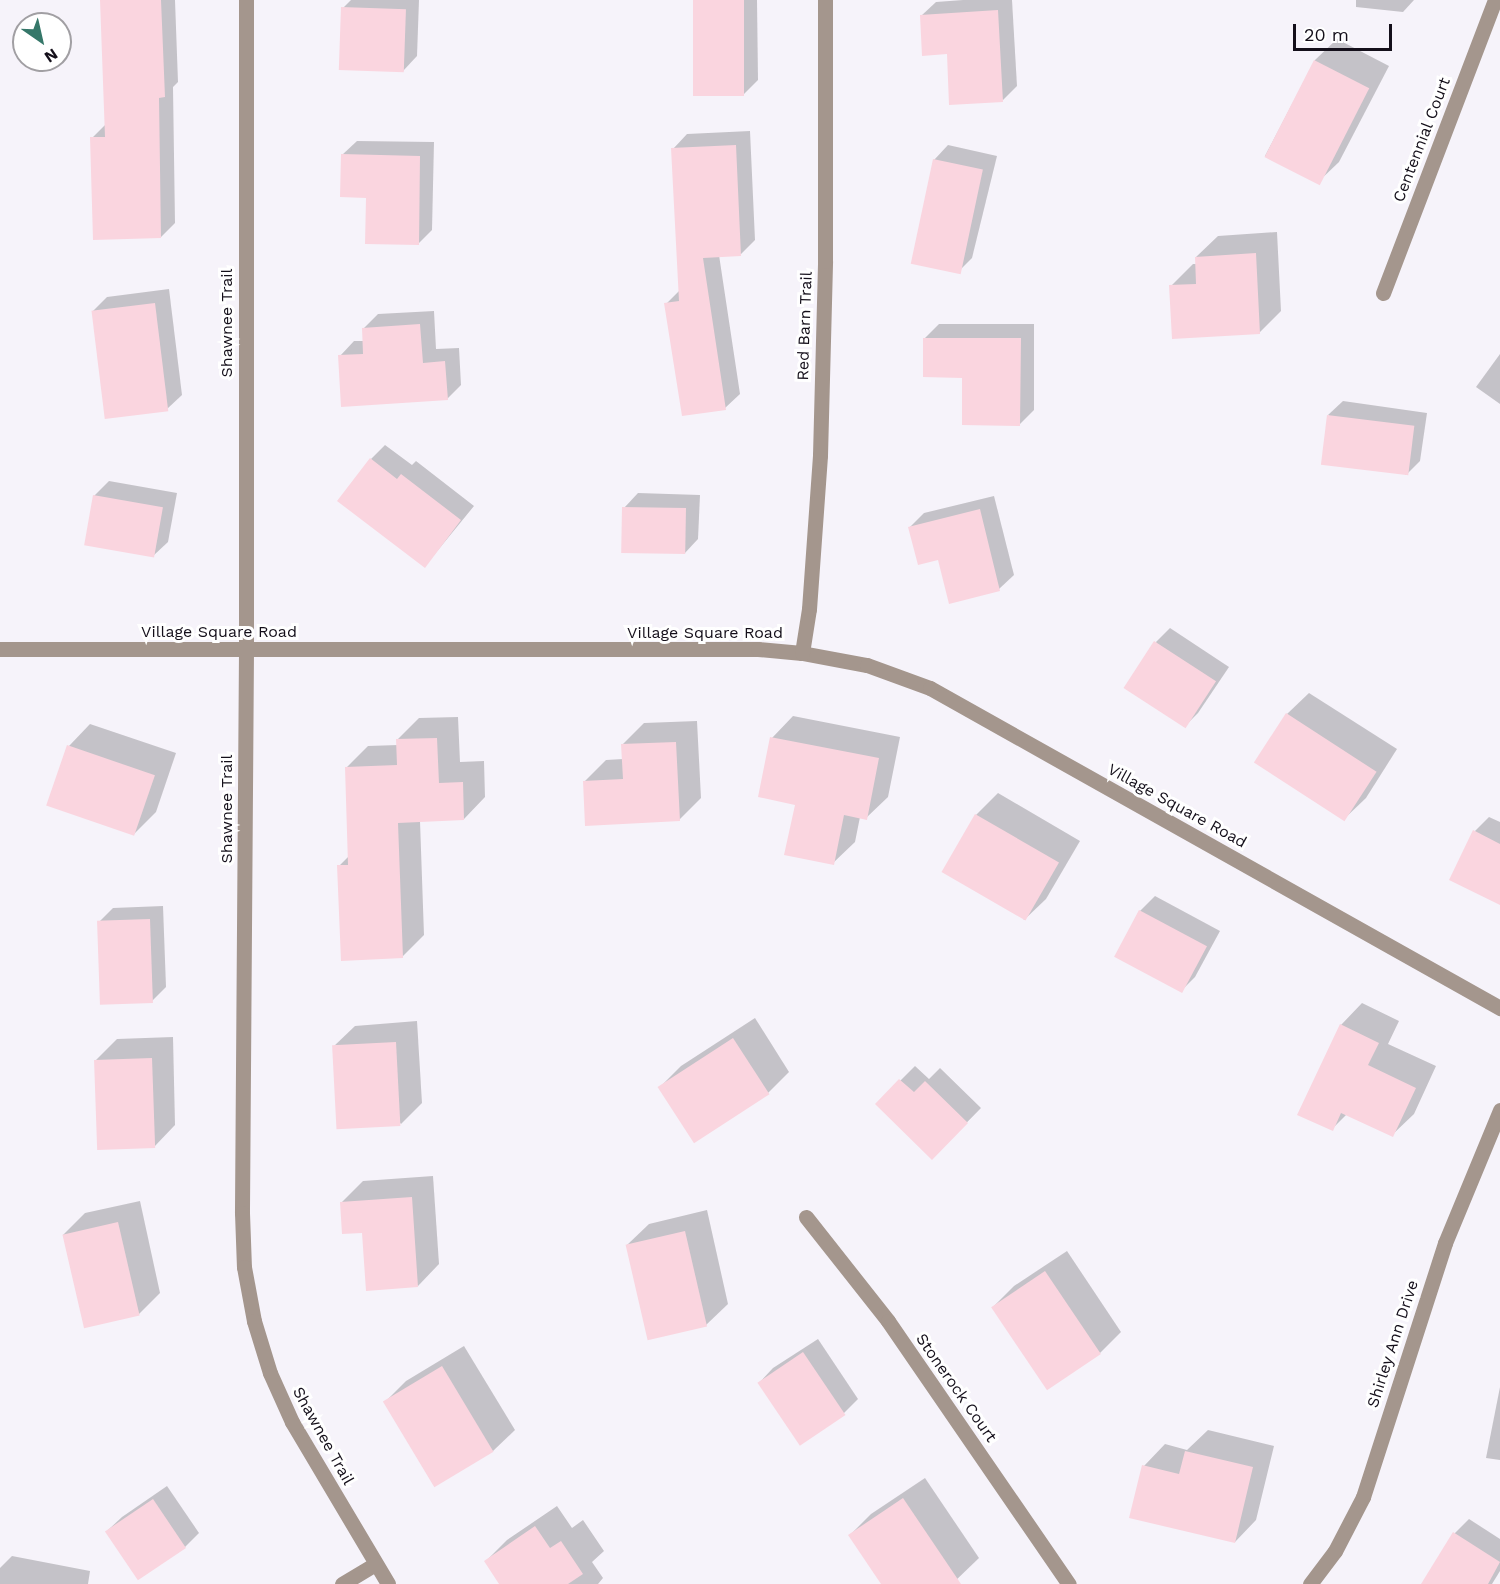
<!DOCTYPE html>
<style>
body{margin:0}
#map{position:relative;width:1500px;height:1584px;overflow:hidden;background:#f6f3fa;font-family:"Work Sans",sans-serif}
div>[style]{position:absolute}
[style*='--x']{left:calc(var(--x)*1px);top:calc(var(--y)*1px);width:calc(var(--w)*1px);rotate:calc(var(--a)*1deg)}
.shadow>*{inset:0;background:#0003}
.building>*{inset:0;background:#fad5df;transform-origin:0 0}
.minor>*{height:15px;margin:-7.5px;padding:0 7.5px;transform-origin:7.5px;border-radius:7.5px;background:#a4968d}
span{translate:-50% -50%;white-space:nowrap;text-align:center;line-height:1.15;-webkit-text-stroke:6px #fff;paint-order:stroke}
.street-label{font-size:16px;color:#140f1a}
.north{position:absolute;left:12px;top:12px;width:60px;height:60px;box-sizing:border-box;background:#fff;border:2px solid #a19fa3;border-radius:50%;rotate:146deg;font-size:16px;font-weight:700;line-height:24px;text-align:center;color:#140f1a}
.north::after{content:'';display:block;margin:auto;width:21px;height:27px;background:#357769;clip-path:polygon(50% 0,100% 100%,50% 72%,0 100%)}
.scale{position:absolute;left:1293px;top:24px;width:99px;height:27px;box-sizing:border-box;border:3px solid #140f1a;border-top:0;padding-left:8px;font-size:18px;line-height:21px;white-space:nowrap;color:#140f1a;-webkit-text-stroke:4px #fff;paint-order:stroke}
</style>
<div id="map">
<div class="shadow">
<div style="clip-path:polygon(102px 0,175px 0,178px 82px,173px 87px,175px 223px,161px 237px,92px 138px,106px 124px)"></div>
<div style="clip-path:polygon(351px 0,419px 0,417px 56px,403px 71px,343px 8px)"></div>
<div style="clip-path:polygon(695px 0,757px 0,758px 80px,744px 94px)"></div>
<div style="clip-path:polygon(963px 0,1012px 0,1017px 86px,1003px 100px,948px 53px,921px 16px,936px 2px)"></div>
<div style="clip-path:polygon(1356px 0,1414px 0,1403px 12px,1356px 7px)"></div>
<div style="clip-path:polygon(1337px 39px,1389px 66px,1339px 162px,1317px 183px,1265px 156px,1315px 60px)"></div>
<div style="clip-path:polygon(750px 131px,755px 240px,741px 254px,719px 255px,740px 394px,725px 408px,666px 304px,680px 290px,673px 149px,687px 134px)"></div>
<div style="clip-path:polygon(357px 141px,434px 142px,432px 230px,418px 244px,367px 196px,342px 155px)"></div>
<div style="clip-path:polygon(948px 145px,997px 156px,972px 258px,958px 272px,934px 160px)"></div>
<div style="clip-path:polygon(1277px 232px,1281px 311px,1259px 333px,1171px 286px,1193px 264px,1197px 264px,1196px 257px,1218px 236px)"></div>
<div style="clip-path:polygon(169px 289px,182px 395px,167px 409px,92px 312px,107px 297px)"></div>
<div style="clip-path:polygon(434px 311px,436px 349px,459px 348px,461px 385px,447px 399px,340px 356px,354px 341px,364px 341px,363px 329px,378px 314px)"></div>
<div style="clip-path:polygon(939px 324px,1034px 324px,1034px 410px,1020px 424px,925px 338px)"></div>
<div style="clip-path:polygon(1500px 354px,1500px 404px,1476px 387px)"></div>
<div style="clip-path:polygon(1343px 401px,1427px 413px,1420px 461px,1406px 475px,1328px 415px)"></div>
<div style="clip-path:polygon(385px 445px,412px 465px,416px 461px,474px 506px,425px 566px,371px 459px)"></div>
<div style="clip-path:polygon(109px 481px,177px 493px,168px 542px,153px 556px,94px 496px)"></div>
<div style="clip-path:polygon(638px 493px,700px 495px,698px 539px,684px 554px,624px 508px)"></div>
<div style="clip-path:polygon(994px 496px,1014px 575px,999px 589px,939px 558px,910px 527px,924px 513px)"></div>
<div style="clip-path:polygon(1170px 628px,1229px 667px,1198px 713px,1184px 727px,1156px 642px)"></div>
<div style="clip-path:polygon(1309px 693px,1397px 749px,1366px 798px,1344px 819px,1287px 714px)"></div>
<div style="clip-path:polygon(793px 716px,900px 737px,888px 797px,866px 818px,860px 817px,855px 842px,833px 863px,797px 804px,772px 738px)"></div>
<div style="clip-path:polygon(458px 717px,460px 762px,484px 761px,485px 797px,464px 819px,420px 821px,424px 935px,402px 957px,339px 866px,350px 855px,347px 767px,368px 746px,398px 745px,397px 740px,419px 718px)"></div>
<div style="clip-path:polygon(697px 721px,701px 798px,679px 820px,584px 782px,606px 760px,623px 759px,622px 745px,644px 723px)"></div>
<div style="clip-path:polygon(90px 724px,176px 753px,156px 812px,134px 834px,69px 746px)"></div>
<div style="clip-path:polygon(998px 793px,1080px 841px,1046px 899px,1024px 920px,976px 815px)"></div>
<div style="clip-path:polygon(1489px 817px,1500px 822px,1500px 904px,1475px 831px)"></div>
<div style="clip-path:polygon(1155px 896px,1220px 931px,1195px 977px,1181px 991px,1116px 956px,1140px 911px)"></div>
<div style="clip-path:polygon(163px 906px,166px 987px,152px 1001px,99px 922px,113px 908px)"></div>
<div style="clip-path:polygon(1362px 1003px,1399px 1021px,1388px 1044px,1436px 1066px,1414px 1114px,1392px 1135px,1347px 1114px,1332px 1129px,1341px 1025px)"></div>
<div style="clip-path:polygon(755px 1018px,789px 1072px,768px 1093px,660px 1087px,681px 1066px)"></div>
<div style="clip-path:polygon(417px 1021px,422px 1103px,401px 1124px,333px 1047px,355px 1026px)"></div>
<div style="clip-path:polygon(173px 1037px,175px 1125px,154px 1147px,95px 1061px,117px 1039px)"></div>
<div style="clip-path:polygon(915px 1066px,929px 1079px,940px 1068px,981px 1108px,932px 1158px,877px 1104px)"></div>
<div style="clip-path:polygon(433px 1176px,439px 1264px,418px 1286px,342px 1202px,363px 1181px)"></div>
<div style="clip-path:polygon(140px 1201px,160px 1293px,138px 1315px,63px 1235px,85px 1213px)"></div>
<div style="clip-path:polygon(707px 1210px,728px 1304px,706px 1325px,627px 1245px,649px 1224px)"></div>
<div style="clip-path:polygon(1067px 1251px,1121px 1332px,1100px 1353px,992px 1308px,1014px 1286px)"></div>
<div style="clip-path:polygon(818px 1339px,858px 1399px,844px 1413px,800px 1443px,759px 1383px,773px 1368px)"></div>
<div style="clip-path:polygon(464px 1346px,515px 1430px,493px 1451px,385px 1402px,406px 1381px)"></div>
<div style="clip-path:polygon(1500px 1387px,1500px 1460px,1486px 1458px)"></div>
<div style="clip-path:polygon(1208px 1430px,1274px 1446px,1256px 1520px,1235px 1542px,1144px 1466px,1165px 1444px,1187px 1450px)"></div>
<div style="clip-path:polygon(925px 1478px,979px 1558px,952px 1584px,883px 1584px,850px 1535px,871px 1514px)"></div>
<div style="clip-path:polygon(167px 1486px,199px 1533px,185px 1547px,107px 1531px,122px 1517px)"></div>
<div style="clip-path:polygon(557px 1506px,572px 1528px,583px 1520px,604px 1551px,592px 1562px,603px 1578px,598px 1584px,501px 1584px,486px 1561px,507px 1540px)"></div>
<div style="clip-path:polygon(1469px 1519px,1500px 1539px,1500px 1571px,1492px 1584px,1423px 1584px,1455px 1533px)"></div>
<div style="clip-path:polygon(12px 1556px,90px 1571px,88px 1584px,0 1584px,0 1568px)"></div>
</div>
<div class="building">
<div style="clip-path:polygon(100px 0,161px 0,165px 97px,159px 98px,161px 238px,93px 240px,90px 137px,105px 137px)"></div>
<div style="left:693px;top:0;width:51px;height:96px"></div>
<div style="left:341px;top:7px;width:65px;height:63px;rotate:2deg"></div>
<div style="clip-path:polygon(998px 10px,1003px 102px,949px 105px,947px 54px,922px 56px,920px 15px)"></div>
<div style="left:1314px;top:60px;width:62px;height:109px;rotate:27deg"></div>
<div style="clip-path:polygon(736px 145px,741px 256px,703px 258px,726px 410px,682px 416px,664px 303px,679px 301px,671px 148px)"></div>
<div style="clip-path:polygon(341px 154px,420px 156px,419px 245px,365px 244px,366px 198px,340px 197px)"></div>
<div style="left:933px;top:159px;width:51px;height:107px;rotate:12deg"></div>
<div style="clip-path:polygon(1256px 253px,1260px 334px,1172px 339px,1169px 285px,1196px 284px,1195px 257px)"></div>
<div style="left:155px;top:303px;width:109px;height:64px;rotate:83deg"></div>
<div style="clip-path:polygon(420px 324px,423px 363px,445px 361px,448px 400px,341px 407px,338px 355px,363px 354px,362px 328px)"></div>
<div style="clip-path:polygon(923px 338px,1021px 338px,1020px 426px,962px 425px,962px 378px,923px 377px)"></div>
<div style="left:1327px;top:415px;width:88px;height:50px;rotate:7deg"></div>
<div style="clip-path:polygon(370px 458px,397px 479px,401px 474px,461px 520px,425px 568px,337px 501px)"></div>
<div style="left:93px;top:495px;width:71px;height:51px;rotate:10deg"></div>
<div style="left:622px;top:507px;width:64px;height:46px;rotate:1deg"></div>
<div style="clip-path:polygon(980px 509px,1000px 591px,949px 604px,938px 560px,918px 565px,908px 527px)"></div>
<div style="left:1154px;top:641px;width:74px;height:56px;rotate:33deg"></div>
<div style="left:1286px;top:713px;width:108px;height:59px;rotate:33deg"></div>
<div style="clip-path:polygon(770px 737px,879px 758px,867px 820px,844px 815px,834px 865px,784px 855px,795px 805px,758px 797px)"></div>
<div style="clip-path:polygon(437px 738px,439px 783px,463px 782px,464px 820px,398px 823px,403px 958px,341px 961px,337px 865px,348px 865px,345px 767px,397px 765px,396px 739px)"></div>
<div style="clip-path:polygon(676px 742px,680px 821px,585px 826px,583px 781px,623px 779px,621px 744px)"></div>
<div style="left:67px;top:745px;width:93px;height:64px;rotate:19deg"></div>
<div style="left:975px;top:814px;width:97px;height:67px;rotate:30deg"></div>
<div style="clip-path:polygon(1473px 830px,1500px 844px,1500px 905px,1449px 880px)"></div>
<div style="left:1139px;top:910px;width:77px;height:53px;rotate:28deg"></div>
<div style="left:150px;top:919px;width:84px;height:53px;rotate:88deg"></div>
<div style="clip-path:polygon(1340px 1024px,1379px 1043px,1368px 1065px,1416px 1088px,1393px 1137px,1341px 1113px,1333px 1131px,1297px 1115px)"></div>
<div style="left:733px;top:1038px;width:67px;height:90px;rotate:57deg"></div>
<div style="left:396px;top:1042px;width:84px;height:64px;rotate:87deg"></div>
<div style="left:152px;top:1058px;width:90px;height:58px;rotate:88deg"></div>
<div style="clip-path:polygon(899px 1079px,914px 1092px,925px 1081px,968px 1123px,932px 1160px,875px 1104px)"></div>
<div style="clip-path:polygon(412px 1197px,418px 1287px,366px 1291px,362px 1233px,342px 1234px,340px 1202px)"></div>
<div style="left:118px;top:1222px;width:96px;height:57px;rotate:77deg"></div>
<div style="left:685px;top:1231px;width:98px;height:61px;rotate:77deg"></div>
<div style="left:1045px;top:1271px;width:100px;height:65px;rotate:56deg"></div>
<div style="left:803px;top:1352px;width:76px;height:55px;rotate:56deg"></div>
<div style="left:442px;top:1366px;width:100px;height:69px;rotate:59deg"></div>
<div style="clip-path:polygon(1185px 1451px,1253px 1467px,1235px 1543px,1129px 1518px,1142px 1465px,1179px 1474px)"></div>
<div style="clip-path:polygon(903px 1498px,961px 1584px,881px 1584px,848px 1535px)"></div>
<div style="left:153px;top:1499px;width:59px;height:58px;rotate:56deg"></div>
<div style="clip-path:polygon(535px 1526px,550px 1548px,561px 1541px,583px 1574px,568px 1584px,499px 1584px,484px 1561px)"></div>
<div style="clip-path:polygon(1453px 1532px,1500px 1562px,1488px 1584px,1421px 1584px)"></div>
</div>
<div class="minor">
<div style="--x:246;--y:0;--w:650;--a:90"></div>
<div style="--x:246;--y:650;--w:563;--a:90.41"></div>
<div style="--x:242;--y:1213;--w:54;--a:87.9"></div>
<div style="--x:244;--y:1267;--w:55;--a:79.5"></div>
<div style="--x:254;--y:1321;--w:54;--a:72.9"></div>
<div style="--x:270;--y:1373;--w:54;--a:65.8"></div>
<div style="--x:292;--y:1422;--w:188;--a:59.3"></div>
<div style="--x:1383;--y:293;--w:314;--a:-69.1"></div>
<div style="--x:0;--y:649;--w:758;--a:0"></div>
<div style="--x:758;--y:649;--w:44;--a:5.2"></div>
<div style="--x:802;--y:653;--w:66;--a:10.5"></div>
<div style="--x:867;--y:665;--w:67;--a:20.1"></div>
<div style="--x:930;--y:688;--w:654;--a:29.31"></div>
<div style="--x:802;--y:653;--w:45;--a:-81"></div>
<div style="--x:809;--y:609;--w:154;--a:-85.9"></div>
<div style="--x:820;--y:455;--w:194;--a:-88.5"></div>
<div style="--x:825;--y:261;--w:261;--a:-90"></div>
<div style="--x:806;--y:1217;--w:132;--a:51.7"></div>
<div style="--x:888;--y:1321;--w:319;--a:55.5"></div>
<div style="--x:342;--y:1584;--w:39;--a:-31"></div>
<div style="--x:1310;--y:1584;--w:41;--a:-52.9"></div>
<div style="--x:1335;--y:1551;--w:61;--a:-62.6"></div>
<div style="--x:1363;--y:1497;--w:267;--a:-72.1"></div>
<div style="--x:1445;--y:1243;--w:144;--a:-67.5"></div>
</div>
<div class="street-label">
<span style="left:1422px;top:140px;rotate:-69deg">Centennial Court</span>
<span style="left:227px;top:323px;rotate:-90deg">Shawnee Trail</span>
<span style="left:805px;top:326px;rotate:-88deg">Red Barn Trail</span>
<span style="left:219px;top:632px">Village Square Road</span>
<span style="left:705px;top:633px">Village Square Road</span>
<span style="left:1177px;top:806px;rotate:29deg">Village Square Road</span>
<span style="left:227px;top:809px;rotate:-90deg">Shawnee Trail</span>
<span style="left:1393px;top:1344px;rotate:-72deg">Shirley Ann Drive</span>
<span style="left:956px;top:1388px;rotate:55deg">Stonerock Court</span>
<span style="left:323px;top:1436px;rotate:61deg">Shawnee Trail</span>
</div>
<div class="north">N</div>
<div class="scale">20 m</div>
</div>
